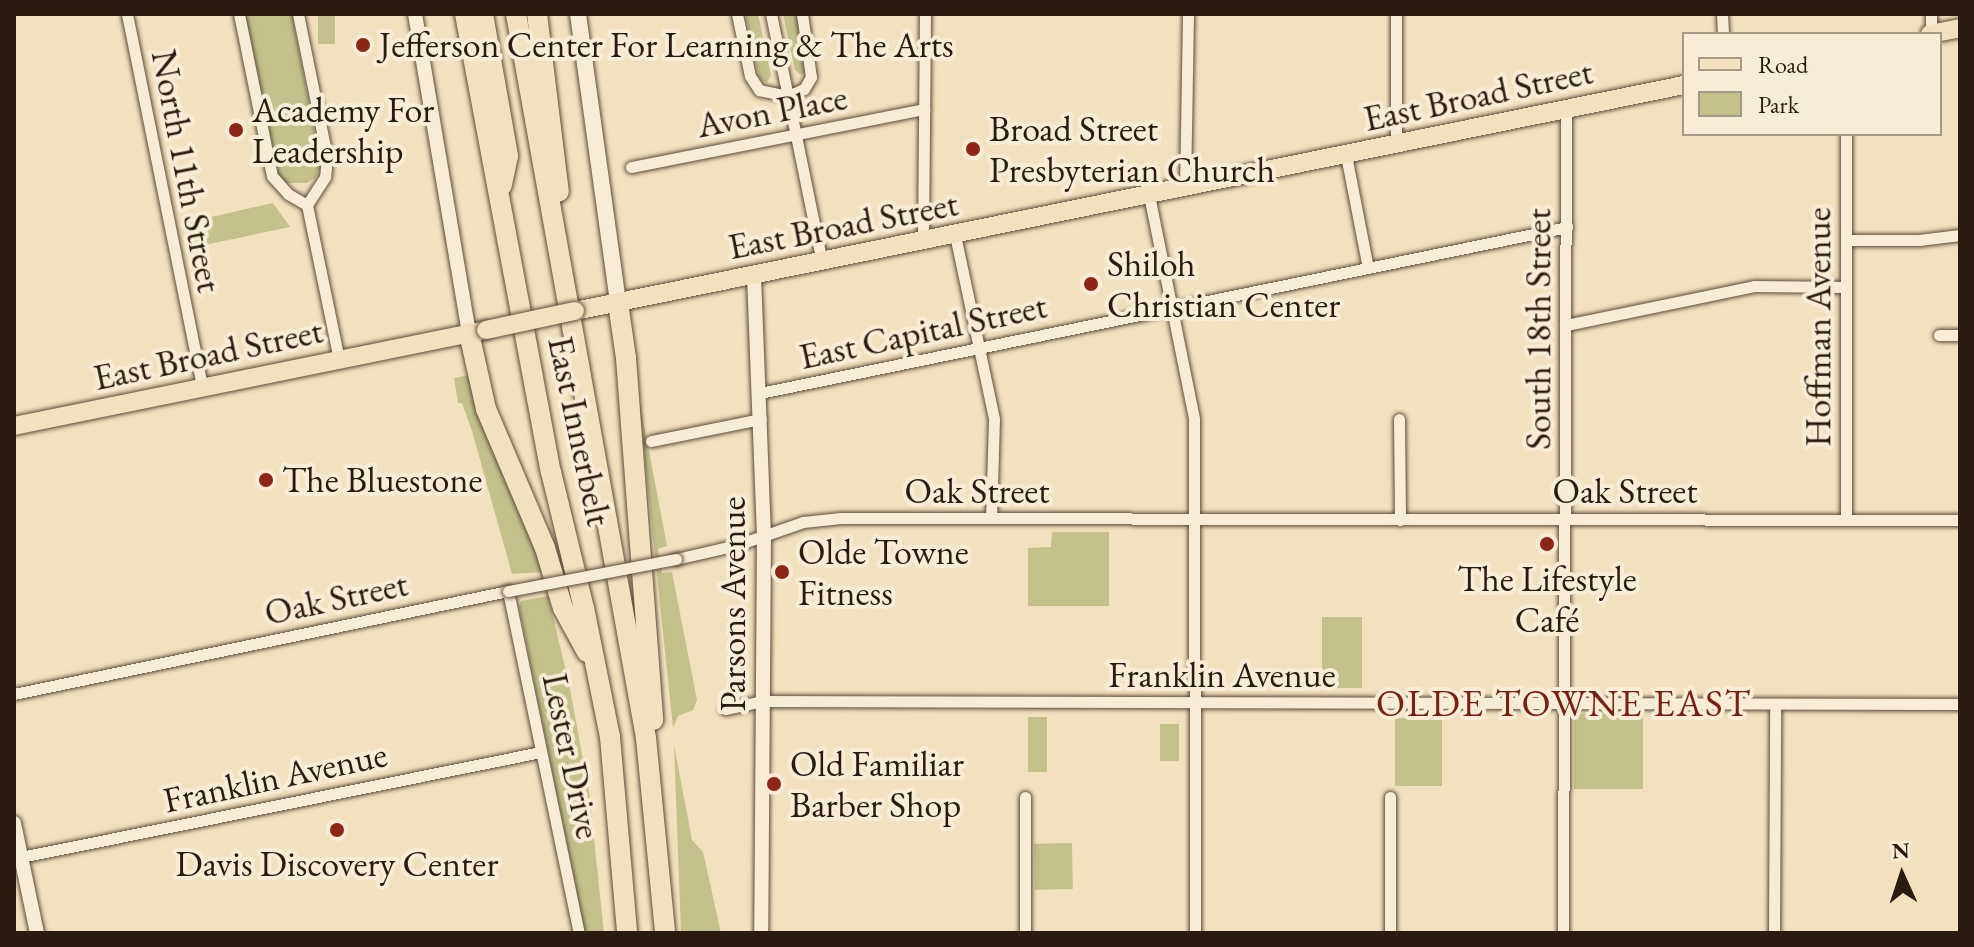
<!DOCTYPE html>
<meta charset="utf-8">
<style>
body{margin:0}
#map{position:relative;width:1974px;height:947px;overflow:hidden;background:#f2e1be;font-family:"EB Garamond",serif}
div>[style]{position:absolute}
[style*='--x']{left:calc(var(--x)*1px);top:calc(var(--y)*1px);width:calc(var(--w)*1px);rotate:calc(var(--a)*1deg)}
.green>*{inset:0;background:#c2c18c;transform-origin:0 0}
.roads{filter:drop-shadow(0 0 2px #5b4c39) drop-shadow(0 0 2px #5b4c39)}
.minor>*{height:11px;margin:-5.5px;padding:0 5.5px;transform-origin:5.5px;border-radius:5.5px;background:#f7ecd5}
.tertiary>*{height:14px;margin:-7px;padding:0 7px;transform-origin:7px;border-radius:7px;background:#f7ecd5}
.secondary>*{height:16px;margin:-8px;padding:0 8px;transform-origin:8px;border-radius:8px;background:#f7ecd5}
.primary>*{height:18px;margin:-9px;padding:0 9px;transform-origin:9px;border-radius:9px;background:#f2e1be}
.motorway>*{height:20px;margin:-10px;padding:0 10px;transform-origin:10px;border-radius:10px;background:#f2e1be}
.bridges{filter:drop-shadow(0 0 2px #5b4c39) drop-shadow(0 0 2px #5b4c39)}
.minor-bridge>*{height:11px;margin:-5.5px;padding:0 5.5px;transform-origin:5.5px;border-radius:5.5px;background:#f7ecd5}
.primary-bridge>*{height:18px;margin:-9px;padding:0 9px;transform-origin:9px;border-radius:9px;background:#f2e1be}
.dots>*{width:22px;height:22px;translate:-50% -50%;box-sizing:border-box;border:4px solid #f7ecd5;border-radius:50%}
span{translate:-50% -50%;white-space:nowrap;text-align:center;line-height:1.15;-webkit-text-stroke:8px #f7ecd5;paint-order:stroke}
.poi-label{font-size:36px;color:#291b0d}
.left{translate:0 -50%;text-align:left}
.street-label{font-size:36px;color:#291b0d}
.neighbourhood-label{font-size:38px;color:#7a1f14;letter-spacing:2px}
.frame{position:absolute;inset:0;border:16px solid #291b0d;pointer-events:none}
.legend{position:absolute;left:1682px;top:32px;width:260px;height:104px;box-sizing:border-box;background:#f7ecd5;border:2px solid #a59885;margin:0;padding:10px 14px;list-style:none;font-size:24px;color:#291b0d}
.legend li{display:flex;align-items:center;gap:16px;height:40px}
.legend b{width:40px;border:2px solid #a59885}
.north{position:absolute;left:1862px;top:835px;width:80px;height:80px;-webkit-text-stroke:6px #f7ecd5;paint-order:stroke;rotate:357deg;font-size:22px;font-weight:700;line-height:32px;text-align:center;color:#291b0d}
.north::after{content:'';display:block;margin:auto;width:28px;height:36px;background:#291b0d;clip-path:polygon(50% 0,100% 100%,50% 72%,0 100%)}
</style>
<div id="map">
<div class="green">
<div style="clip-path:polygon(244px 14px,292px 14px,321px 167px,316px 177px,307px 183px,286px 183px,276px 175px)"></div>
<div style="left:318px;top:14px;width:17px;height:30px"></div>
<div style="clip-path:polygon(745px 14px,758px 14px,771px 75px,767px 82px,762px 81px,758px 74px)"></div>
<div style="clip-path:polygon(783px 14px,796px 14px,806px 64px,805px 72px,801px 75px,795px 70px)"></div>
<div style="clip-path:polygon(273px 203px,290px 227px,190px 248px,185px 223px)"></div>
<div style="clip-path:polygon(469px 375px,526px 524px,542px 572px,512px 574px,472px 431px,462px 403px,458px 403px,454px 378px)"></div>
<div style="clip-path:polygon(638px 393px,667px 546px,658px 549px,662px 573px,672px 572px,697px 700px,693px 710px,678px 716px,673px 728px)"></div>
<div style="clip-path:polygon(1052px 532px,1109px 532px,1109px 606px,1028px 606px,1028px 548px,1051px 547px)"></div>
<div style="clip-path:polygon(548px 596px,569px 684px,589px 791px,604px 933px,585px 933px,519px 607px,521px 601px)"></div>
<div style="left:1322px;top:617px;width:40px;height:71px"></div>
<div style="left:1574px;top:714px;width:69px;height:75px"></div>
<div style="left:1028px;top:717px;width:19px;height:55px"></div>
<div style="left:1395px;top:718px;width:47px;height:68px"></div>
<div style="left:1160px;top:724px;width:19px;height:37px"></div>
<div style="clip-path:polygon(674px 745px,692px 840px,703px 852px,721px 933px,681px 933px)"></div>
<div style="left:1072px;top:843px;width:46px;height:38px;rotate:89deg"></div>
</div>
<div class="roads">
<div class="minor">
<div style="--x:127;--y:14;--w:380;--a:78.6"></div>
<div style="--x:239;--y:14;--w:165;--a:78.5"></div>
<div style="--x:272;--y:176;--w:24;--a:48"></div>
<div style="--x:288;--y:194;--w:22;--a:30"></div>
<div style="--x:298;--y:14;--w:145;--a:78.5"></div>
<div style="--x:327;--y:156;--w:21;--a:95"></div>
<div style="--x:325;--y:177;--w:33;--a:123"></div>
<div style="--x:307;--y:205;--w:157;--a:78.3"></div>
<div style="--x:737;--y:14;--w:63;--a:78.2"></div>
<div style="--x:750;--y:76;--w:17;--a:57"></div>
<div style="--x:759;--y:90;--w:30;--a:12"></div>
<div style="--x:788;--y:96;--w:17;--a:-24"></div>
<div style="--x:804;--y:89;--w:14;--a:-60"></div>
<div style="--x:811;--y:77;--w:64;--a:-98.1"></div>
<div style="--x:771;--y:14;--w:253;--a:78.4"></div>
<div style="--x:1396;--y:14;--w:130;--a:90"></div>
<div style="--x:1722;--y:14;--w:20;--a:87"></div>
<div style="--x:1931;--y:14;--w:20;--a:90"></div>
<div style="--x:1846;--y:134;--w:386;--a:90"></div>
<div style="--x:1346;--y:155;--w:115;--a:79"></div>
<div style="--x:631;--y:167;--w:299;--a:-11.2"></div>
<div style="--x:1185;--y:188;--w:174;--a:-89"></div>
<div style="--x:1149;--y:195;--w:228;--a:78.6"></div>
<div style="--x:1194;--y:419;--w:514;--a:89.89"></div>
<div style="--x:955;--y:235;--w:188;--a:78"></div>
<div style="--x:994;--y:419;--w:99;--a:91.7"></div>
<div style="--x:1846;--y:240;--w:73;--a:0"></div>
<div style="--x:1919;--y:240;--w:41;--a:-7"></div>
<div style="--x:923;--y:242;--w:228;--a:-89.5"></div>
<div style="--x:1566;--y:325;--w:192;--a:-11.7"></div>
<div style="--x:1754;--y:286;--w:92;--a:0.6"></div>
<div style="--x:1939;--y:335;--w:21;--a:0"></div>
<div style="--x:760;--y:393;--w:824;--a:-11.62"></div>
<div style="--x:1399;--y:419;--w:101;--a:89.4"></div>
<div style="--x:651;--y:441;--w:112;--a:-11.3"></div>
<div style="--x:676;--y:559;--w:63;--a:-12.9"></div>
<div style="--x:737;--y:545;--w:70;--a:-19.2"></div>
<div style="--x:803;--y:522;--w:38;--a:-6"></div>
<div style="--x:841;--y:518;--w:1119;--a:0.1"></div>
<div style="--x:14;--y:694;--w:505;--a:-11.78"></div>
<div style="--x:508;--y:591;--w:349;--a:78.3"></div>
<div style="--x:725;--y:709;--w:38;--a:-12"></div>
<div style="--x:762;--y:701;--w:1198;--a:0.14"></div>
<div style="--x:21;--y:857;--w:530;--a:-11.42"></div>
<div style="--x:1025;--y:933;--w:136;--a:-90"></div>
<div style="--x:1390;--y:933;--w:136;--a:-90"></div>
<div style="--x:1563;--y:933;--w:824;--a:-89.79"></div>
<div style="--x:1774;--y:933;--w:229;--a:-89.7"></div>
</div>
<div class="tertiary">
<div style="--x:415;--y:14;--w:324;--a:80.4"></div>
<div style="--x:754;--y:276;--w:259;--a:87.8"></div>
<div style="--x:764;--y:535;--w:398;--a:90.4"></div>
<div style="--x:14;--y:823;--w:112;--a:78.2"></div>
</div>
<div class="secondary">
<div style="--x:578;--y:14;--w:292;--a:82.1"></div>
</div>
<div class="primary">
<div style="--x:1930;--y:34;--w:31;--a:-11"></div>
<div style="--x:575;--y:311;--w:1132;--a:-11.52"></div>
<div style="--x:14;--y:426;--w:479;--a:-11.5"></div>
</div>
<div class="motorway">
<div style="--x:465;--y:14;--w:466;--a:79.4"></div>
<div style="--x:551;--y:472;--w:140;--a:76.4"></div>
<div style="--x:584;--y:608;--w:132;--a:78.6"></div>
<div style="--x:610;--y:737;--w:197;--a:85"></div>
<div style="--x:483;--y:14;--w:144;--a:80"></div>
<div style="--x:508;--y:156;--w:30;--a:102"></div>
<div style="--x:516;--y:14;--w:736;--a:79.82"></div>
<div style="--x:646;--y:738;--w:196;--a:84.4"></div>
<div style="--x:537;--y:14;--w:179;--a:83"></div>
<div style="--x:618;--y:303;--w:56;--a:81.7"></div>
<div style="--x:626;--y:358;--w:363;--a:85.7"></div>
<div style="--x:469;--y:333;--w:78;--a:77.4"></div>
<div style="--x:486;--y:409;--w:151;--a:67"></div>
<div style="--x:545;--y:548;--w:63;--a:73.3"></div>
<div style="--x:563;--y:608;--w:50;--a:61.4"></div>
</div>
</div>
<div class="bridges">
<div class="minor-bridge">
<div style="--x:508;--y:591;--w:171;--a:-10.8"></div>
</div>
<div class="primary-bridge">
<div style="--x:486;--y:330;--w:91;--a:-12.1"></div>
</div>
</div>
<div class="dots">
<div style="left:363px;top:45px;background:#8f2418"></div>
<div style="left:236px;top:130px;background:#8f2418"></div>
<div style="left:973px;top:149px;background:#8f2418"></div>
<div style="left:1091px;top:284px;background:#8f2418"></div>
<div style="left:266px;top:480px;background:#8f2418"></div>
<div style="left:1547px;top:544px;background:#8f2418"></div>
<div style="left:782px;top:572px;background:#8f2418"></div>
<div style="left:774px;top:784px;background:#8f2418"></div>
<div style="left:337px;top:830px;background:#8f2418"></div>
</div>
<div class="poi-label">
<span class="left" style="left:379px;top:45px">Jefferson Center For Learning &amp; The Arts</span>
<span class="left" style="left:252px;top:130px">Academy For<br>Leadership</span>
<span class="left" style="left:989px;top:149px">Broad Street<br>Presbyterian Church</span>
<span class="left" style="left:1107px;top:284px">Shiloh<br>Christian Center</span>
<span class="left" style="left:282px;top:480px">The Bluestone</span>
<span class="left" style="left:798px;top:572px">Olde Towne<br>Fitness</span>
<span style="left:1547px;top:599px">The Lifestyle<br>Café</span>
<span class="left" style="left:790px;top:784px">Old Familiar<br>Barber Shop</span>
<span style="left:337px;top:864px">Davis Discovery Center</span>
</div>
<div class="street-label">
<span style="left:1478px;top:95px;rotate:-12deg">East Broad Street</span>
<span style="left:772px;top:111px;rotate:-11deg">Avon Place</span>
<span style="left:187px;top:171px;rotate:79deg">North 11th Street</span>
<span style="left:843px;top:225px;rotate:-11deg">East Broad Street</span>
<span style="left:1818px;top:327px;rotate:-90deg">Hoffman Avenue</span>
<span style="left:1538px;top:329px;rotate:-90deg">South 18th Street</span>
<span style="left:923px;top:331px;rotate:-12deg">East Capital Street</span>
<span style="left:208px;top:354px;rotate:-12deg">East Broad Street</span>
<span style="left:580px;top:431px;rotate:78deg">East Innerbelt</span>
<span style="left:977px;top:491px">Oak Street</span>
<span style="left:1625px;top:491px">Oak Street</span>
<span style="left:336px;top:598px;rotate:-12deg">Oak Street</span>
<span style="left:733px;top:604px;rotate:-90deg">Parsons Avenue</span>
<span style="left:1222px;top:675px">Franklin Avenue</span>
<span style="left:572px;top:756px;rotate:78deg">Lester Drive</span>
<span style="left:275px;top:777px;rotate:-12deg">Franklin Avenue</span>
</div>
<div class="neighbourhood-label">
<span style="left:1564px;top:703px">OLDE TOWNE EAST</span>
</div>
<div class="frame"></div>
<ul class="legend">
<li><b style="height:10px;background:#f2e1be"></b>Road</li>
<li><b style="height:22px;background:#c2c18c"></b>Park</li>
</ul>
<div class="north">N</div>
</div>
